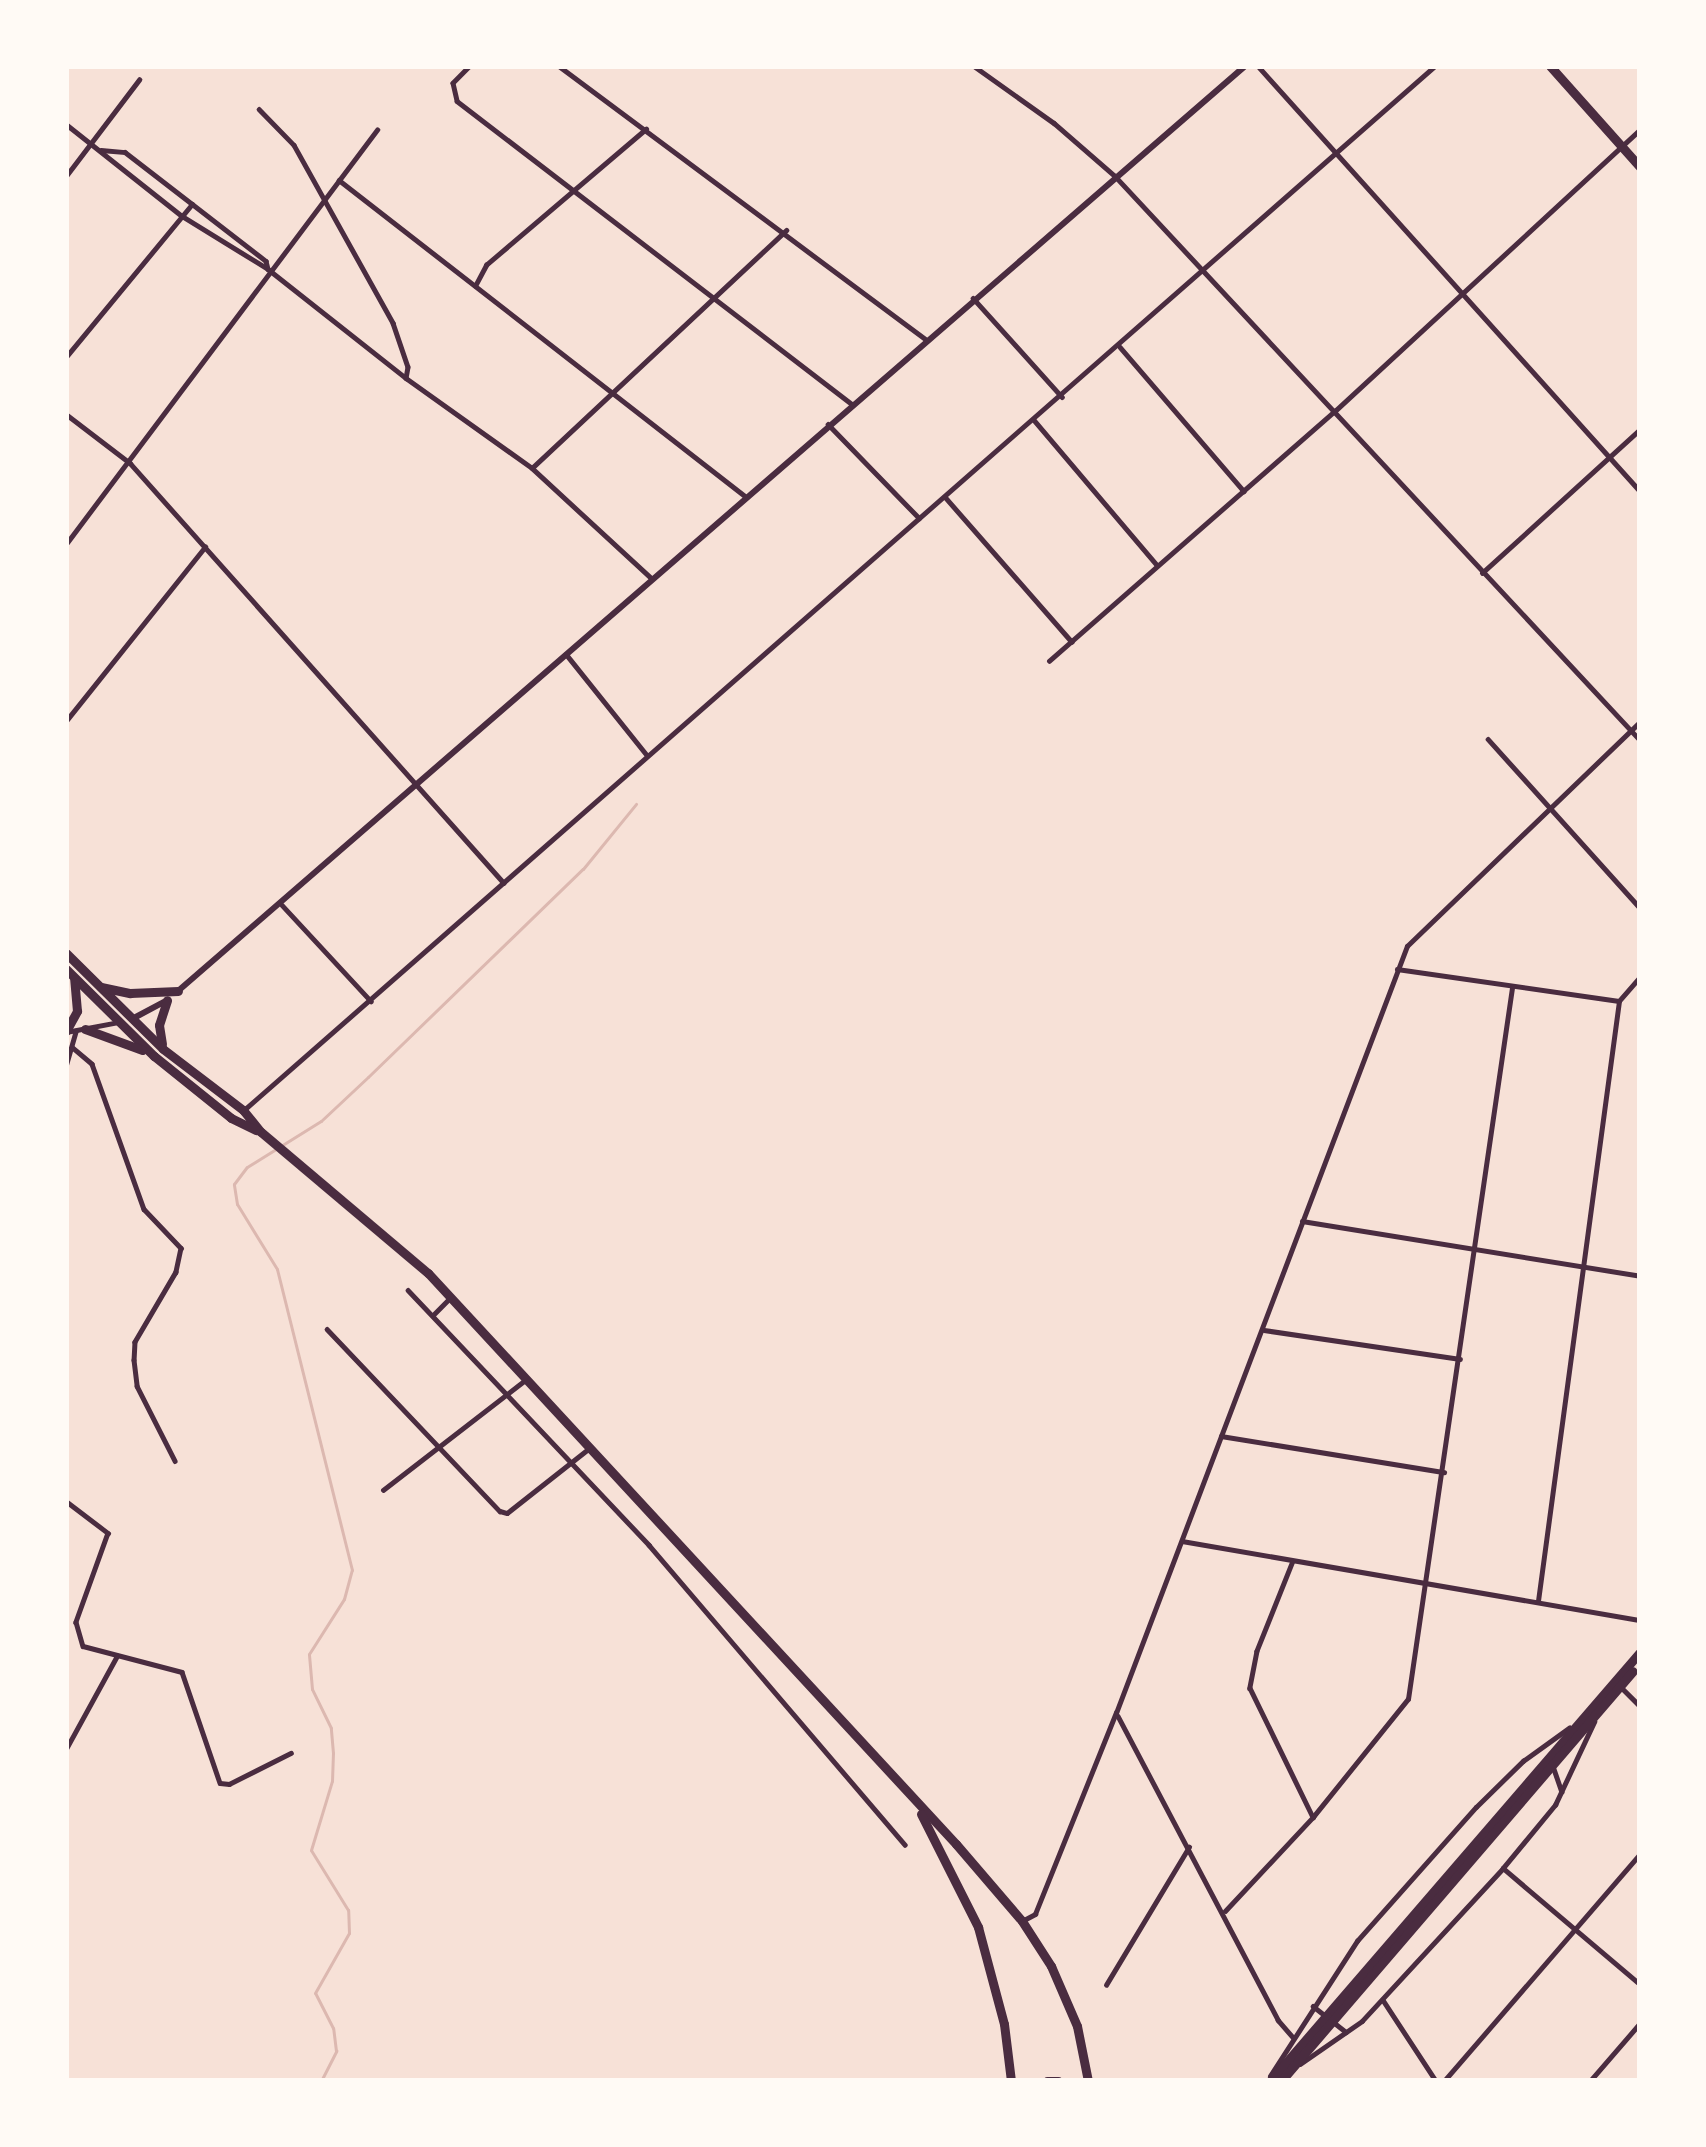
<!DOCTYPE html>
<style>
body{margin:0}
#map{position:relative;width:1706px;height:2147px;overflow:hidden;background:#f7e1d7;font-family:"Exo 2",sans-serif}
div>[style]{position:absolute}
[style*='--x']{left:calc(var(--x)*1px);top:calc(var(--y)*1px);width:calc(var(--w)*1px);rotate:calc(var(--a)*1deg)}
.stream>*{height:3px;margin:-1.5px;padding:0 1.5px;transform-origin:1.5px;border-radius:1.5px;background:#dcb8b0}
.minor>*{height:4.5px;margin:-2.25px;padding:0 2.25px;transform-origin:2.25px;border-radius:2.25px;background:#4a2c40}
.tertiary>*{height:6px;margin:-3px;padding:0 3px;transform-origin:3px;border-radius:3px;background:#4a2c40}
.trunk>*{height:9px;margin:-4.5px;padding:0 4.5px;transform-origin:4.5px;border-radius:4.5px;background:#4a2c40}
span{translate:-50% -50%;white-space:nowrap;text-align:center;line-height:1.15;-webkit-text-stroke:10px #fffaf5;paint-order:stroke}
.frame{position:absolute;inset:0;border:69px solid #fffaf5;pointer-events:none}
</style>
<div id="map">
<div class="stream">
<div style="--x:321;--y:2081;--w:34;--a:-63"></div>
<div style="--x:336;--y:2051;--w:23;--a:-97"></div>
<div style="--x:333;--y:2028;--w:39;--a:-117"></div>
<div style="--x:315;--y:1993;--w:69;--a:-60.5"></div>
<div style="--x:349;--y:1933;--w:23;--a:-92"></div>
<div style="--x:348;--y:1910;--w:70;--a:-121.7"></div>
<div style="--x:311;--y:1850;--w:72;--a:-73.1"></div>
<div style="--x:332;--y:1781;--w:28;--a:-88"></div>
<div style="--x:333;--y:1753;--w:25;--a:-95"></div>
<div style="--x:331;--y:1728;--w:43;--a:-116"></div>
<div style="--x:312;--y:1689;--w:35;--a:-95"></div>
<div style="--x:309;--y:1654;--w:65;--a:-57.5"></div>
<div style="--x:344;--y:1599;--w:30;--a:-75"></div>
<div style="--x:352;--y:1570;--w:310;--a:-104"></div>
<div style="--x:277;--y:1269;--w:76;--a:-121.6"></div>
<div style="--x:237;--y:1204;--w:20;--a:-99"></div>
<div style="--x:234;--y:1184;--w:21;--a:-53"></div>
<div style="--x:247;--y:1167;--w:87;--a:-31.9"></div>
<div style="--x:321;--y:1121;--w:64;--a:-43.1"></div>
<div style="--x:368;--y:1077;--w:299;--a:-44.1"></div>
<div style="--x:583;--y:869;--w:84;--a:-50.8"></div>
</div>
<div class="minor">
<div style="--x:470;--y:66;--w:24;--a:135"></div>
<div style="--x:453;--y:83;--w:18;--a:77"></div>
<div style="--x:457;--y:101;--w:496;--a:37.5"></div>
<div style="--x:559;--y:66;--w:457;--a:36.7"></div>
<div style="--x:974;--y:66;--w:98;--a:35.5"></div>
<div style="--x:1054;--y:123;--w:81;--a:41"></div>
<div style="--x:1115;--y:176;--w:771;--a:47.05"></div>
<div style="--x:1258;--y:66;--w:571;--a:48.05"></div>
<div style="--x:259;--y:109;--w:50;--a:45.8"></div>
<div style="--x:294;--y:145;--w:204;--a:60.9"></div>
<div style="--x:393;--y:323;--w:46;--a:71.2"></div>
<div style="--x:408;--y:367;--w:11;--a:100"></div>
<div style="--x:66;--y:124;--w:148;--a:38.4"></div>
<div style="--x:182;--y:216;--w:101;--a:31.6"></div>
<div style="--x:101;--y:150;--w:24;--a:5"></div>
<div style="--x:125;--y:152;--w:178;--a:37.7"></div>
<div style="--x:266;--y:261;--w:8;--a:76"></div>
<div style="--x:268;--y:269;--w:176;--a:38.3"></div>
<div style="--x:406;--y:378;--w:155;--a:35.5"></div>
<div style="--x:532;--y:468;--w:161;--a:42.7"></div>
<div style="--x:66;--y:176;--w:121;--a:-52.8"></div>
<div style="--x:339;--y:180;--w:514;--a:37.89"></div>
<div style="--x:475;--y:286;--w:24;--a:-62"></div>
<div style="--x:486;--y:265;--w:210;--a:-40.4"></div>
<div style="--x:973;--y:298;--w:133;--a:48"></div>
<div style="--x:1120;--y:347;--w:190;--a:49.3"></div>
<div style="--x:66;--y:357;--w:198;--a:-50.5"></div>
<div style="--x:66;--y:414;--w:81;--a:37.4"></div>
<div style="--x:130;--y:463;--w:562;--a:48.32"></div>
<div style="--x:1034;--y:420;--w:190;--a:49.7"></div>
<div style="--x:828;--y:424;--w:131;--a:45.9"></div>
<div style="--x:532;--y:468;--w:348;--a:-43.1"></div>
<div style="--x:946;--y:498;--w:191;--a:48.8"></div>
<div style="--x:66;--y:544;--w:518;--a:-53.09"></div>
<div style="--x:1482;--y:573;--w:214;--a:-42.3"></div>
<div style="--x:566;--y:654;--w:129;--a:51.3"></div>
<div style="--x:1049;--y:661;--w:380;--a:-41.2"></div>
<div style="--x:1335;--y:411;--w:415;--a:-42.7"></div>
<div style="--x:66;--y:721;--w:223;--a:-51.4"></div>
<div style="--x:1488;--y:739;--w:227;--a:48"></div>
<div style="--x:282;--y:905;--w:131;--a:47.2"></div>
<div style="--x:1397;--y:969;--w:224;--a:8.2"></div>
<div style="--x:1619;--y:1001;--w:32;--a:-49"></div>
<div style="--x:66;--y:1032;--w:54;--a:-10.7"></div>
<div style="--x:72;--y:1047;--w:26;--a:40"></div>
<div style="--x:92;--y:1064;--w:154;--a:70.3"></div>
<div style="--x:144;--y:1209;--w:54;--a:46.5"></div>
<div style="--x:181;--y:1248;--w:25;--a:102"></div>
<div style="--x:176;--y:1272;--w:81;--a:120.4"></div>
<div style="--x:135;--y:1342;--w:18;--a:93"></div>
<div style="--x:134;--y:1360;--w:26;--a:83"></div>
<div style="--x:137;--y:1386;--w:84;--a:63.1"></div>
<div style="--x:66;--y:1065;--w:35;--a:-74"></div>
<div style="--x:244;--y:1110;--w:1584;--a:-41.24"></div>
<div style="--x:1302;--y:1221;--w:342;--a:9.2"></div>
<div style="--x:408;--y:1290;--w:351;--a:46.6"></div>
<div style="--x:649;--y:1545;--w:394;--a:49.5"></div>
<div style="--x:434;--y:1314;--w:24;--a:-45"></div>
<div style="--x:327;--y:1329;--w:251;--a:46.5"></div>
<div style="--x:500;--y:1511;--w:7;--a:16"></div>
<div style="--x:507;--y:1513;--w:102;--a:-38.2"></div>
<div style="--x:1264;--y:1330;--w:198;--a:8.4"></div>
<div style="--x:1221;--y:1436;--w:226;--a:9.2"></div>
<div style="--x:383;--y:1490;--w:178;--a:-37.7"></div>
<div style="--x:66;--y:1501;--w:53;--a:37.3"></div>
<div style="--x:108;--y:1533;--w:95;--a:109.8"></div>
<div style="--x:76;--y:1622;--w:25;--a:74"></div>
<div style="--x:83;--y:1646;--w:102;--a:14.7"></div>
<div style="--x:182;--y:1672;--w:117;--a:71.1"></div>
<div style="--x:220;--y:1783;--w:9;--a:6"></div>
<div style="--x:229;--y:1784;--w:69;--a:-26.6"></div>
<div style="--x:1182;--y:1541;--w:465;--a:9.8"></div>
<div style="--x:1293;--y:1561;--w:97;--a:111.8"></div>
<div style="--x:1257;--y:1651;--w:38;--a:101"></div>
<div style="--x:1250;--y:1688;--w:144;--a:64"></div>
<div style="--x:1313;--y:1817;--w:151;--a:-51.2"></div>
<div style="--x:1408;--y:1699;--w:719;--a:-81.68"></div>
<div style="--x:1538;--y:1601;--w:605;--a:-82.31"></div>
<div style="--x:1621;--y:1687;--w:27;--a:45"></div>
<div style="--x:1118;--y:1716;--w:344;--a:62.2"></div>
<div style="--x:1278;--y:2020;--w:23;--a:49"></div>
<div style="--x:66;--y:1749;--w:106;--a:-61.3"></div>
<div style="--x:1554;--y:1769;--w:24;--a:71"></div>
<div style="--x:1503;--y:1868;--w:180;--a:40.3"></div>
<div style="--x:1225;--y:1911;--w:129;--a:-46.9"></div>
<div style="--x:1022;--y:1921;--w:15;--a:-28"></div>
<div style="--x:1035;--y:1914;--w:217;--a:-68.1"></div>
<div style="--x:1116;--y:1713;--w:820;--a:-69.22"></div>
<div style="--x:1407;--y:946;--w:323;--a:-43.9"></div>
<div style="--x:1106;--y:1985;--w:161;--a:-59"></div>
<div style="--x:1383;--y:2000;--w:97;--a:56.8"></div>
<div style="--x:1313;--y:2006;--w:42;--a:38.2"></div>
<div style="--x:1300;--y:2064;--w:75;--a:-34.7"></div>
<div style="--x:1362;--y:2021;--w:208;--a:-47.3"></div>
<div style="--x:1503;--y:1868;--w:82;--a:-50.5"></div>
<div style="--x:1555;--y:1805;--w:92;--a:-64.8"></div>
<div style="--x:1270;--y:2076;--w:161;--a:-57.2"></div>
<div style="--x:1357;--y:1941;--w:179;--a:-48.4"></div>
<div style="--x:1476;--y:1807;--w:66;--a:-44.4"></div>
<div style="--x:1523;--y:1761;--w:57;--a:-35.7"></div>
<div style="--x:1444;--y:2081;--w:300;--a:-49.2"></div>
<div style="--x:1590;--y:2081;--w:77;--a:-49.2"></div>
</div>
<div class="tertiary">
<div style="--x:178;--y:991;--w:1412;--a:-40.92"></div>
<div style="--x:132;--y:1019;--w:40;--a:-28"></div>
</div>
<div class="trunk">
<div style="--x:1550;--y:66;--w:135;--a:48.3"></div>
<div style="--x:66;--y:953;--w:136;--a:44.7"></div>
<div style="--x:163;--y:1049;--w:101;--a:37.3"></div>
<div style="--x:243;--y:1110;--w:28;--a:51"></div>
<div style="--x:261;--y:1132;--w:219;--a:40.2"></div>
<div style="--x:428;--y:1273;--w:778;--a:47.24"></div>
<div style="--x:956;--y:1844;--w:101;--a:49.4"></div>
<div style="--x:1022;--y:1921;--w:54;--a:57.2"></div>
<div style="--x:1051;--y:1966;--w:65;--a:66.6"></div>
<div style="--x:1077;--y:2026;--w:56;--a:78.7"></div>
<div style="--x:66;--y:969;--w:124;--a:44.7"></div>
<div style="--x:154;--y:1056;--w:99;--a:38.8"></div>
<div style="--x:231;--y:1118;--w:28;--a:26"></div>
<div style="--x:101;--y:987;--w:30;--a:12"></div>
<div style="--x:130;--y:993;--w:48;--a:-2.4"></div>
<div style="--x:85;--y:1029;--w:61;--a:20.2"></div>
<div style="--x:66;--y:1031;--w:23;--a:-61"></div>
<div style="--x:77;--y:1011;--w:32;--a:-95"></div>
<div style="--x:162;--y:1044;--w:19;--a:-99"></div>
<div style="--x:159;--y:1025;--w:26;--a:-72"></div>
<div style="--x:921;--y:1814;--w:127;--a:63.2"></div>
<div style="--x:978;--y:1927;--w:100;--a:75"></div>
<div style="--x:1004;--y:2024;--w:57;--a:83"></div>
<div style="--x:1047;--y:2081;--w:11;--a:0"></div>
<div style="--x:1270;--y:2081;--w:567;--a:-49.22"></div>
<div style="--x:1281;--y:2081;--w:540;--a:-49.35"></div>
</div>
<div class="frame"></div>
</div>
